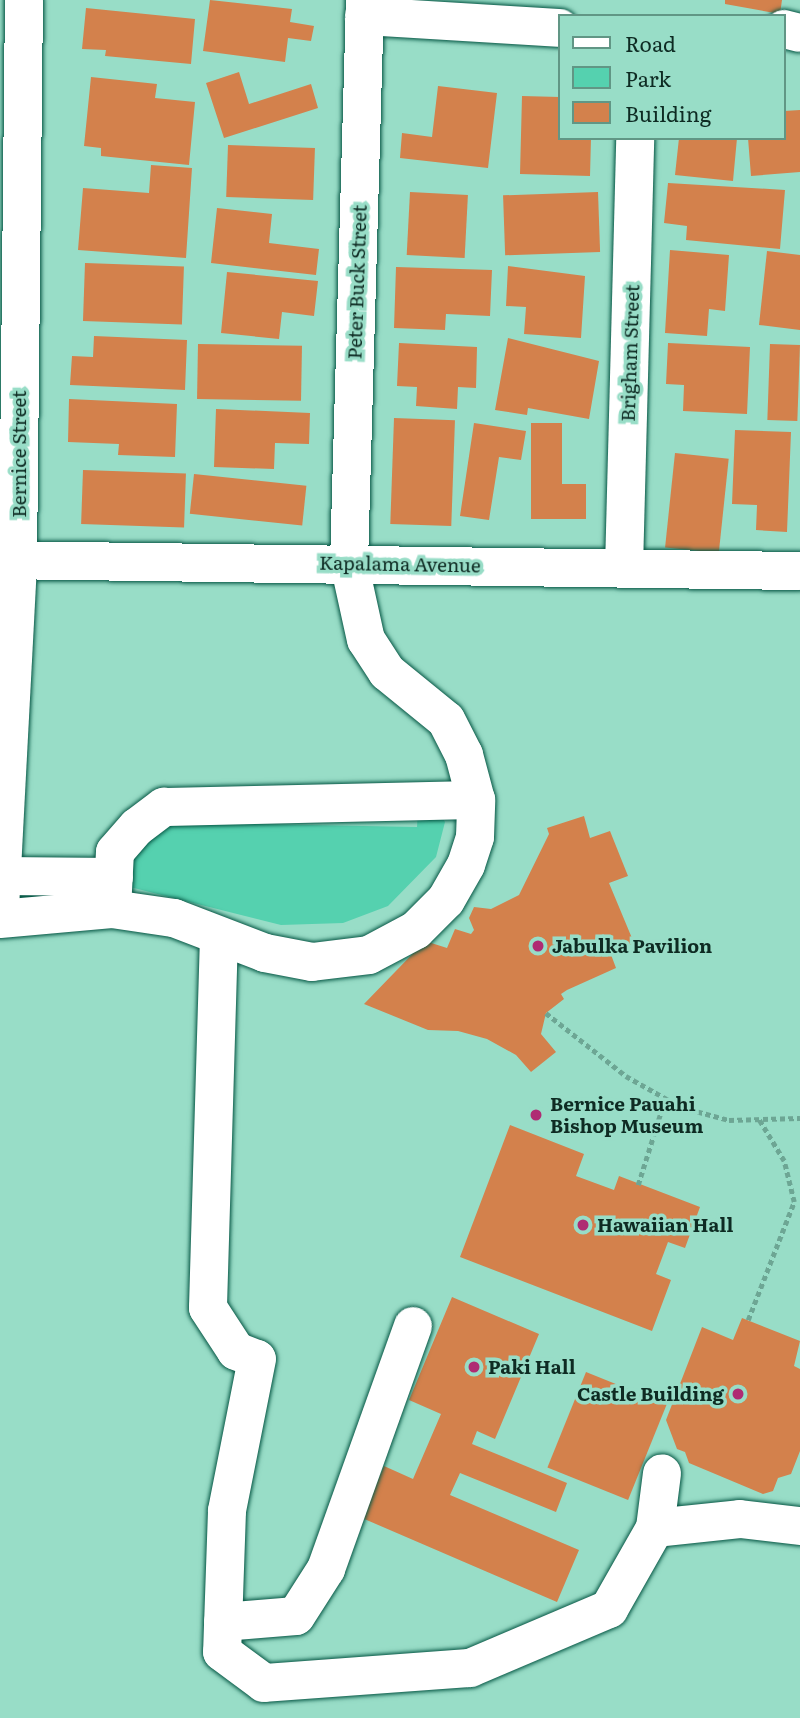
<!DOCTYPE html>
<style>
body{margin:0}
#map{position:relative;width:800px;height:1718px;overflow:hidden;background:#98ddc7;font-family:Literata,serif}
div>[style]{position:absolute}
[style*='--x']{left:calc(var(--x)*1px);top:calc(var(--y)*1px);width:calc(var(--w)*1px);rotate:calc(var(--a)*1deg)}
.green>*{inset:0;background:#55d1af}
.building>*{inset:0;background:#d3814c;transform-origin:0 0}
.path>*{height:4.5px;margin-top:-2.25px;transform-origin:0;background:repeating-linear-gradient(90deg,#6da694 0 5px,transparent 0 8.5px)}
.roads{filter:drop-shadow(0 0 2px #055644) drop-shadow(0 0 2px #055644)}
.minor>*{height:38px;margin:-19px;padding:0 19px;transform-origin:19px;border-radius:19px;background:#fff}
.dots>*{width:19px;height:19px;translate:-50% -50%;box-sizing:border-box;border:4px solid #98ddc7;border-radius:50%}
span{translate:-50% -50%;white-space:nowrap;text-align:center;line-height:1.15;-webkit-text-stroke:7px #98ddc7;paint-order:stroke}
.street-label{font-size:19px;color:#0e2b23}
.poi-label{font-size:19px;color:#0e2b23;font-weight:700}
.left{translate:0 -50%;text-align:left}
.right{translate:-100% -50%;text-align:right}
.legend{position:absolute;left:558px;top:14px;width:228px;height:126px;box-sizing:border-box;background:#98ddc7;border:2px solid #619685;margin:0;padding:9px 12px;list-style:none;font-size:21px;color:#0e2b23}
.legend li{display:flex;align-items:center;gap:14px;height:35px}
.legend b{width:35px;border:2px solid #619685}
</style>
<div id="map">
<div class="green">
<div style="clip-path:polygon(418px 810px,441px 815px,445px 822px,436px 857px,388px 906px,343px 923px,281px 925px,122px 885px,149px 822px,417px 827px)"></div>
</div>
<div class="building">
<div style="clip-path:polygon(210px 0,292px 9px,290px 22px,314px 26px,311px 41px,288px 38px,285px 62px,203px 51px)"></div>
<div style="clip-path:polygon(725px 0,782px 0,780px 14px,725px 4px)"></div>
<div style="clip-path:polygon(86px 8px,195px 19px,191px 64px,105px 56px,106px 50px,82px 49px)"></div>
<div style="clip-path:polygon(239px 72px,249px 104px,311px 84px,318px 108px,224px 138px,206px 83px)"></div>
<div style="clip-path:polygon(91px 77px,157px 84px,155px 98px,195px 102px,189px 165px,101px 156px,101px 148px,84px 146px)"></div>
<div style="clip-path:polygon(438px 86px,497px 93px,488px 168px,400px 158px,402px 133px,432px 137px)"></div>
<div style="clip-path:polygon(522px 96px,560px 97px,560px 138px,591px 138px,590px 176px,520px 174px)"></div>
<div style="clip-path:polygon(800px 110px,800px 172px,751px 176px,748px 138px,784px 138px,784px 111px)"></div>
<div style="clip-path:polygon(679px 138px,737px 138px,733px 181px,675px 175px)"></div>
<div style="left:228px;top:145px;width:87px;height:52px;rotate:2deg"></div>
<div style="clip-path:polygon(151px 165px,192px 168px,186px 258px,78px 250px,83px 188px,149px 193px)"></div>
<div style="clip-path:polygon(668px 183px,785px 190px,780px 249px,686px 240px,687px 226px,664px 223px)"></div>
<div style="left:410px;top:192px;width:58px;height:63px;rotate:3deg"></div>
<div style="left:598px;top:192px;width:60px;height:95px;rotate:88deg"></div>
<div style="clip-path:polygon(217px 208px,272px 214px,269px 243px,319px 249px,316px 275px,211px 263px)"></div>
<div style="clip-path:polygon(670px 250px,729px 255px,725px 311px,709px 309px,707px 336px,665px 333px)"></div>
<div style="clip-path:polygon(767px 251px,800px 255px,800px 330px,759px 325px)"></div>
<div style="left:85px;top:263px;width:99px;height:58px;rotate:2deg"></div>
<div style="clip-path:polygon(508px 266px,585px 276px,581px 338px,524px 334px,526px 307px,506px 306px)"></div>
<div style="clip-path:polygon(396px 267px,492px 270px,490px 316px,446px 314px,445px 330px,394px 328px)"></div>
<div style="clip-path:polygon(227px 272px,318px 281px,314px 316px,282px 312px,279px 339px,221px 333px)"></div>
<div style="clip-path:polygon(94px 336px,187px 340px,185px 390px,70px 385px,72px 356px,93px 357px)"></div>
<div style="clip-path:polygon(508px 338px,599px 361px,589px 419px,528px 408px,527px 415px,495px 410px)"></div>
<div style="clip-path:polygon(399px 343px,477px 347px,476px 388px,458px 387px,457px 409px,416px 406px,417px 387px,397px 386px)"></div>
<div style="clip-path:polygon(668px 343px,750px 347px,747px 414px,683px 411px,684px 385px,666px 384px)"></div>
<div style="left:198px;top:344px;width:104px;height:55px;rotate:1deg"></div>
<div style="left:770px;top:344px;width:30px;height:76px;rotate:2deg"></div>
<div style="clip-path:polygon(69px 399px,177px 404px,175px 457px,118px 455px,119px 444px,68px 442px)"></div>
<div style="clip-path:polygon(216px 409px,310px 413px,309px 444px,275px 443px,274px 469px,214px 467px)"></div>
<div style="left:394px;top:418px;width:61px;height:106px;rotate:2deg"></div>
<div style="clip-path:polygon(474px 423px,526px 431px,521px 460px,499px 457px,489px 520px,460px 516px)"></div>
<div style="clip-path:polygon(531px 423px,562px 423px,562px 484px,586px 484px,586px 519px,531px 519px)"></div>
<div style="clip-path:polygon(735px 430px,791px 432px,787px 532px,756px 530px,757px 505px,732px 504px)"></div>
<div style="left:675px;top:453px;width:54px;height:95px;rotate:6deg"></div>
<div style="left:83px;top:470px;width:103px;height:54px;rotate:2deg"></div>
<div style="left:194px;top:474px;width:113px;height:40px;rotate:6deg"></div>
<div style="clip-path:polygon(584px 816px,590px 838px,610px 831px,628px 876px,609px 883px,634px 943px,610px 952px,616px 968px,567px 990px,561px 994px,564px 999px,546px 1013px,541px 1034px,556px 1052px,531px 1072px,516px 1055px,487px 1039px,458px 1031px,428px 1030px,364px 1004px,425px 941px,447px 948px,455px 929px,471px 934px,474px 930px,469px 918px,474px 907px,491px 909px,519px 895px,549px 834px,547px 828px)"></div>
<div style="clip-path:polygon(510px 1125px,584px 1154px,576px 1176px,614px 1190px,619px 1176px,700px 1207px,685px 1248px,668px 1242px,656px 1274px,671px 1280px,652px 1331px,460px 1257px)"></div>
<div style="clip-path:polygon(452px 1297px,539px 1334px,495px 1439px,477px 1431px,472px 1444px,567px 1483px,556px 1512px,460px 1473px,450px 1495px,579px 1550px,557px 1602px,362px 1518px,384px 1466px,413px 1479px,441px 1414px,409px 1400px)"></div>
<div style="clip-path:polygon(742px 1318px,800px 1341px,794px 1366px,800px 1369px,800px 1451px,791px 1474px,778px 1478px,773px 1491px,763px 1494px,689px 1463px,685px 1452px,677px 1449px,666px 1420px,702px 1327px,733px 1340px)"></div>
<div style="left:586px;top:1372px;width:87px;height:103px;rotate:22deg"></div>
</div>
<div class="path">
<div style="--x:546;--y:1013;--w:102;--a:38.2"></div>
<div style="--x:626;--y:1076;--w:63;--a:29.4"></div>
<div style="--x:681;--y:1107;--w:50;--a:15.2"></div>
<div style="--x:729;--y:1120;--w:71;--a:-1.6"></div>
<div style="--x:638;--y:1185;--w:90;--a:-72.6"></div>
<div style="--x:748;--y:1320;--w:127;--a:-68.7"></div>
<div style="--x:794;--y:1202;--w:42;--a:-103.7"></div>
<div style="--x:784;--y:1161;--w:50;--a:-121.2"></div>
</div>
<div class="roads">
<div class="minor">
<div style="--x:364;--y:16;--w:196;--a:3.5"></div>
<div style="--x:784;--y:29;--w:16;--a:14"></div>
<div style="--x:0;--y:560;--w:800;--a:0.79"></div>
<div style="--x:624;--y:568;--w:430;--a:-88.5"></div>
<div style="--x:2;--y:876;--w:112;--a:0.5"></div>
<div style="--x:0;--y:908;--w:347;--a:-87"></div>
<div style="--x:18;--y:561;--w:561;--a:-89.39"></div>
<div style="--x:112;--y:909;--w:57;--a:-87"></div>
<div style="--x:115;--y:852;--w:33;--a:-49"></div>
<div style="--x:137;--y:827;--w:34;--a:-37"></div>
<div style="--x:164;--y:807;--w:312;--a:-1.3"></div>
<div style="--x:0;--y:919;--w:112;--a:-5.1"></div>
<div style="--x:112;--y:909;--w:63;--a:8.3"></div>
<div style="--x:174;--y:918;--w:97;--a:21"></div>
<div style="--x:265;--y:953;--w:48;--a:10.8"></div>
<div style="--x:312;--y:962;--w:57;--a:-7"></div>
<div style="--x:369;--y:955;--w:53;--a:-28"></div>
<div style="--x:416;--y:930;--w:42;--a:-45"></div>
<div style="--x:446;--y:900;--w:40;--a:-60.3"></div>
<div style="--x:466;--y:865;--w:29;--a:-72"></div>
<div style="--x:475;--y:837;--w:37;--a:-88"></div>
<div style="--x:476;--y:800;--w:47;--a:-104.9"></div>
<div style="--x:464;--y:755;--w:39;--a:-117"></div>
<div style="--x:446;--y:720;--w:76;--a:-140.9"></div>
<div style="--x:387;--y:672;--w:38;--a:-123"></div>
<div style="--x:366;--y:640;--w:79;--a:-102.4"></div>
<div style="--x:349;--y:563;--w:563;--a:-88.37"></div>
<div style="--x:219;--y:936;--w:372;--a:91.7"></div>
<div style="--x:208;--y:1308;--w:51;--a:56.9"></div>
<div style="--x:236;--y:1351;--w:22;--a:21"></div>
<div style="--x:257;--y:1359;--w:155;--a:101.2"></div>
<div style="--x:227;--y:1511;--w:141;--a:92"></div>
<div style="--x:222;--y:1652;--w:52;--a:36.4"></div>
<div style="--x:264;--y:1683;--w:207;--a:-4.2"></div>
<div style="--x:470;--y:1668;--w:151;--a:-23"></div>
<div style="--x:609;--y:1609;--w:93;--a:-60.4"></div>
<div style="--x:655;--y:1528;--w:55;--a:-82.7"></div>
<div style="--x:655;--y:1528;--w:85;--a:-6"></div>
<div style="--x:740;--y:1519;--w:60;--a:6.7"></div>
<div style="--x:223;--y:1622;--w:73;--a:-4.7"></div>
<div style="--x:296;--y:1616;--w:56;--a:-57.4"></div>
<div style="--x:326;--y:1569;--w:258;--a:-70.3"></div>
</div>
</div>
<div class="dots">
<div style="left:538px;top:946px;background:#af2b73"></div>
<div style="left:536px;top:1115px;background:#af2b73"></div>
<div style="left:583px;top:1225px;background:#af2b73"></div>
<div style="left:474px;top:1367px;background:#af2b73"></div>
<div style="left:738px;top:1394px;background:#af2b73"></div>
</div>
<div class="street-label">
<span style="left:357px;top:282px;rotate:-88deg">Peter Buck Street</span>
<span style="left:630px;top:353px;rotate:-88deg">Brigham Street</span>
<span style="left:19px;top:454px;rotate:-90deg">Bernice Street</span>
<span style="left:400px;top:564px;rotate:1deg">Kapalama Avenue</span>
</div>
<div class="poi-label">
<span class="left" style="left:552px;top:946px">Jabulka Pavilion</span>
<span class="left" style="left:550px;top:1115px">Bernice Pauahi<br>Bishop Museum</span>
<span class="left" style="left:597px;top:1225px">Hawaiian Hall</span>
<span class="left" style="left:488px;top:1367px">Paki Hall</span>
<span class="right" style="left:724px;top:1394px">Castle Building</span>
</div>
<ul class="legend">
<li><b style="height:9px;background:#fff"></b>Road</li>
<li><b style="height:19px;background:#55d1af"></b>Park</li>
<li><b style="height:19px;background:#d3814c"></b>Building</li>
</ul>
</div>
